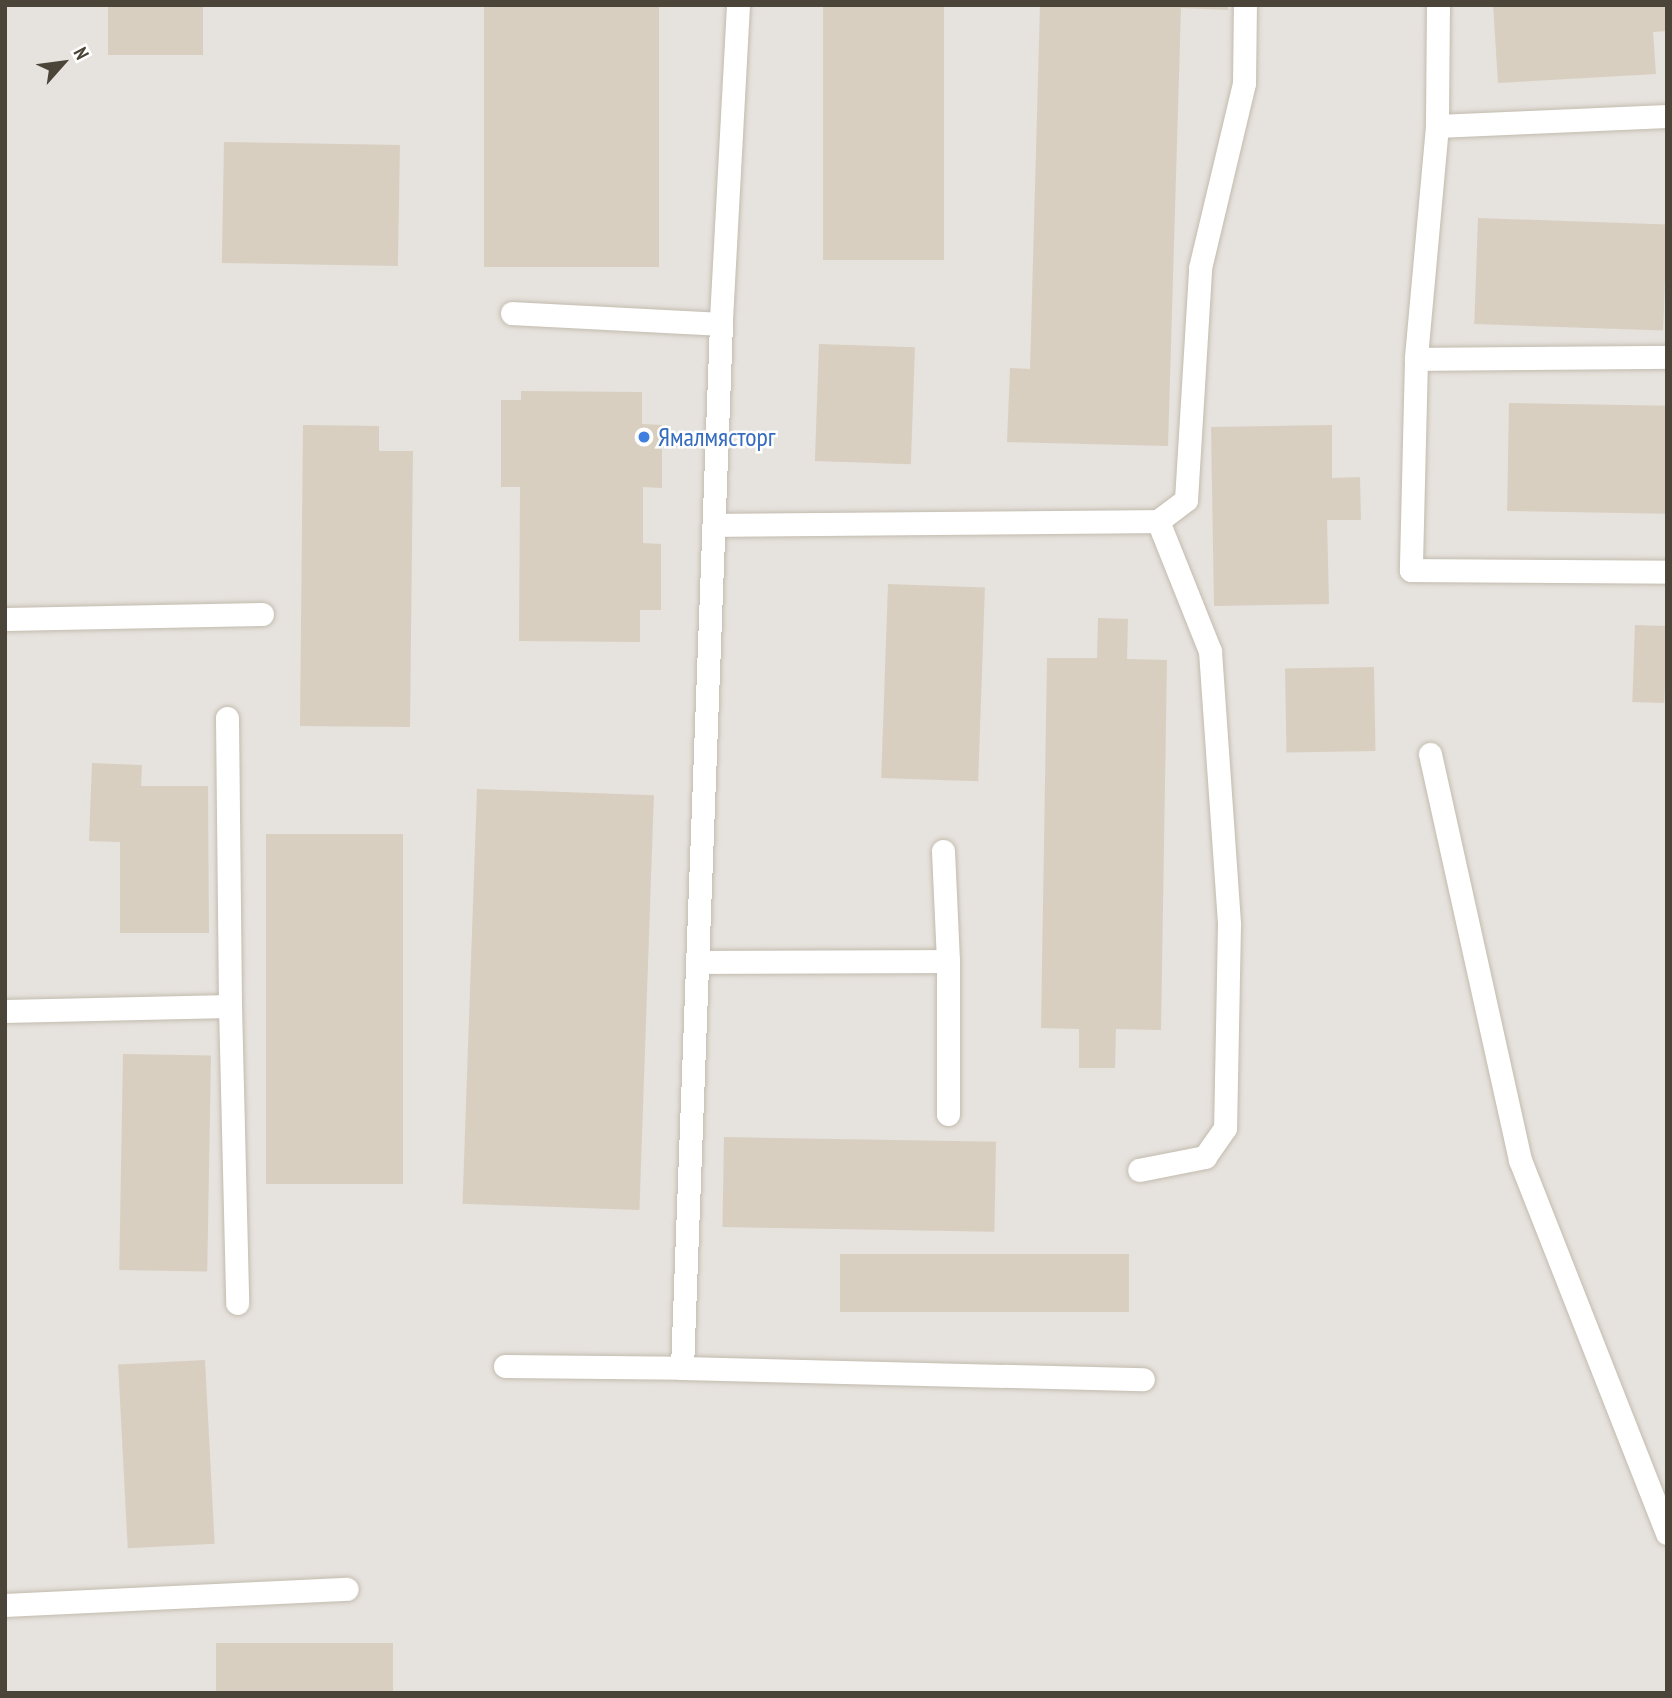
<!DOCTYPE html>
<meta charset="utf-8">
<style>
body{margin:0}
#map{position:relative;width:1672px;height:1698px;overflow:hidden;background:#f6f3ec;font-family:"PT Sans Narrow",sans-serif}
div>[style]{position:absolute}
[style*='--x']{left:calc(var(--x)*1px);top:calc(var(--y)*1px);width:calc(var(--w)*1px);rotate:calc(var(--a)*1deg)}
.industrial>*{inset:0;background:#e6e2dd;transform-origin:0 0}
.building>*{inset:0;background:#d8cfc1;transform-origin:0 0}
.roads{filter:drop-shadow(0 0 2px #c2bbae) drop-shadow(0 0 2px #c2bbae)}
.lane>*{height:23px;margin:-11.5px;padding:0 11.5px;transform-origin:11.5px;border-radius:11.5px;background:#fff}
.dots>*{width:19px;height:19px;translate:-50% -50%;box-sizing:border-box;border:4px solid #fff;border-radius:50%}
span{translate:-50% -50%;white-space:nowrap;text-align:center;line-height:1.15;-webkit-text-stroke:5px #fff;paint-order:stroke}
.shop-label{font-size:26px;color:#366cbe}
.left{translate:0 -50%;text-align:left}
.frame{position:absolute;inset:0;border:7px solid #4b4439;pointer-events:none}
.north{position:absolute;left:28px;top:28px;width:70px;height:70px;-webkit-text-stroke:5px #fff;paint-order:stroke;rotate:62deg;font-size:19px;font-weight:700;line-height:28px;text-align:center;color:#4b4439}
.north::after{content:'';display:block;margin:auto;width:24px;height:32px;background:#4b4439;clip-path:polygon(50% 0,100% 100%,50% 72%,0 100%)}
</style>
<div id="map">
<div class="industrial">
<div style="left:5px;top:5px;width:1662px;height:1688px"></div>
</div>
<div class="building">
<div style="left:108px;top:5px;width:95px;height:50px"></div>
<div style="left:484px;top:5px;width:175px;height:262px"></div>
<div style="left:823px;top:5px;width:121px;height:255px"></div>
<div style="clip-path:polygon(1040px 5px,1228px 5px,1228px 10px,1181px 8px,1168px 446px,1007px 442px,1010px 368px,1030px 369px)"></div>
<div style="clip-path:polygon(1493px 5px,1667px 5px,1667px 31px,1653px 32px,1656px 74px,1498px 83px)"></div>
<div style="left:224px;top:142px;width:176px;height:121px;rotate:1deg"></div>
<div style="left:1478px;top:218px;width:189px;height:106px;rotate:2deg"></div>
<div style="left:819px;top:344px;width:96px;height:117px;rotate:2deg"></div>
<div style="clip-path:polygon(521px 391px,642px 392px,642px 424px,662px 425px,662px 488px,643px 487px,643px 543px,661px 544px,661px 610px,640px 610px,640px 642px,519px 641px,520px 487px,501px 487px,501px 400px,521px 400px)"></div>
<div style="left:1509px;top:403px;width:158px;height:108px;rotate:1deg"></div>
<div style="clip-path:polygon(303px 425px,379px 426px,379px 451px,413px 451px,410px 727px,300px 726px)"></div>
<div style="clip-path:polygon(1332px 425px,1332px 478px,1360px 477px,1361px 520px,1327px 520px,1329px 604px,1214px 606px,1211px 427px)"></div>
<div style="left:888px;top:584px;width:97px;height:194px;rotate:2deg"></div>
<div style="clip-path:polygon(1098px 618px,1128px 619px,1127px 659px,1167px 660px,1161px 1030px,1116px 1029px,1115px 1068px,1079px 1068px,1079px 1029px,1041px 1028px,1047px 658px,1097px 658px)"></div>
<div style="left:1635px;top:625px;width:32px;height:77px;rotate:2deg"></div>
<div style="left:1374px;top:667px;width:84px;height:89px;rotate:89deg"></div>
<div style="clip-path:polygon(92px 763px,142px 765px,141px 786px,208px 786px,209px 933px,120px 933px,120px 842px,89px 841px)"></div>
<div style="left:477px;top:789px;width:177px;height:415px;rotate:2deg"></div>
<div style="left:266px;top:834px;width:137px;height:350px"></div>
<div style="left:123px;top:1054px;width:88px;height:216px;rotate:1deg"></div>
<div style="left:724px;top:1137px;width:272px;height:90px;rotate:1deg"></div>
<div style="left:840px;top:1254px;width:289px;height:58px"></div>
<div style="left:205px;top:1360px;width:184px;height:87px;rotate:87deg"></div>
<div style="left:216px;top:1643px;width:177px;height:50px"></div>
</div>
<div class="roads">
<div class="lane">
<div style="--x:738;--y:5;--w:319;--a:93.1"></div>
<div style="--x:721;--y:324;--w:1045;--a:92.14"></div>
<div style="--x:682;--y:1368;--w:461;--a:1.4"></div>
<div style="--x:1438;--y:5;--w:121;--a:90.5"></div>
<div style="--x:1437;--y:126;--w:234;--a:95.2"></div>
<div style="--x:1416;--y:359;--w:211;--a:91.4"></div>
<div style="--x:1411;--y:570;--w:256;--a:0.4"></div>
<div style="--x:1437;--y:126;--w:230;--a:-2.5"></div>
<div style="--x:512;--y:313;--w:209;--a:3"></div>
<div style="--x:1416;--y:359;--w:251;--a:-0.5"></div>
<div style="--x:1158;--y:521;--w:35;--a:-37"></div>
<div style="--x:1186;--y:500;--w:232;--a:-86.5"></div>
<div style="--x:1200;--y:268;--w:190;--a:-76.6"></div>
<div style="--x:1244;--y:83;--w:78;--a:-89.3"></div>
<div style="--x:714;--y:525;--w:444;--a:-0.5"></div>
<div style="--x:1158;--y:521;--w:140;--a:68.2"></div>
<div style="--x:1210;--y:651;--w:274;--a:86"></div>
<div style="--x:1229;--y:924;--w:204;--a:91.1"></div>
<div style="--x:1225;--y:1128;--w:35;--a:125"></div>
<div style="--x:1205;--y:1157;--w:67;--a:168.9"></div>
<div style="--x:5;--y:619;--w:257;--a:-1.1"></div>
<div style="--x:227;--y:718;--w:288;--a:89.4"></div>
<div style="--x:1430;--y:754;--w:416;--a:77.5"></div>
<div style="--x:1520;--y:1160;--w:401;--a:68.5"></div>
<div style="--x:943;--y:851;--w:110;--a:87.4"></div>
<div style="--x:697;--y:962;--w:251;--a:-0.2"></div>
<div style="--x:948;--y:961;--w:153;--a:90"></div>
<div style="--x:5;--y:1011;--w:225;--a:-1.3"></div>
<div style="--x:230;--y:1006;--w:297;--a:88.6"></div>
<div style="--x:505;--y:1366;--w:177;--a:0.6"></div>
<div style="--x:5;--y:1605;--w:342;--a:-2.7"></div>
</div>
</div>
<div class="dots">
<div style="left:644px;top:437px;background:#3f7fe0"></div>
</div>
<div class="shop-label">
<span class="left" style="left:658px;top:437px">Ямалмясторг</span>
</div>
<div class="frame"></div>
<div class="north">N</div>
</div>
